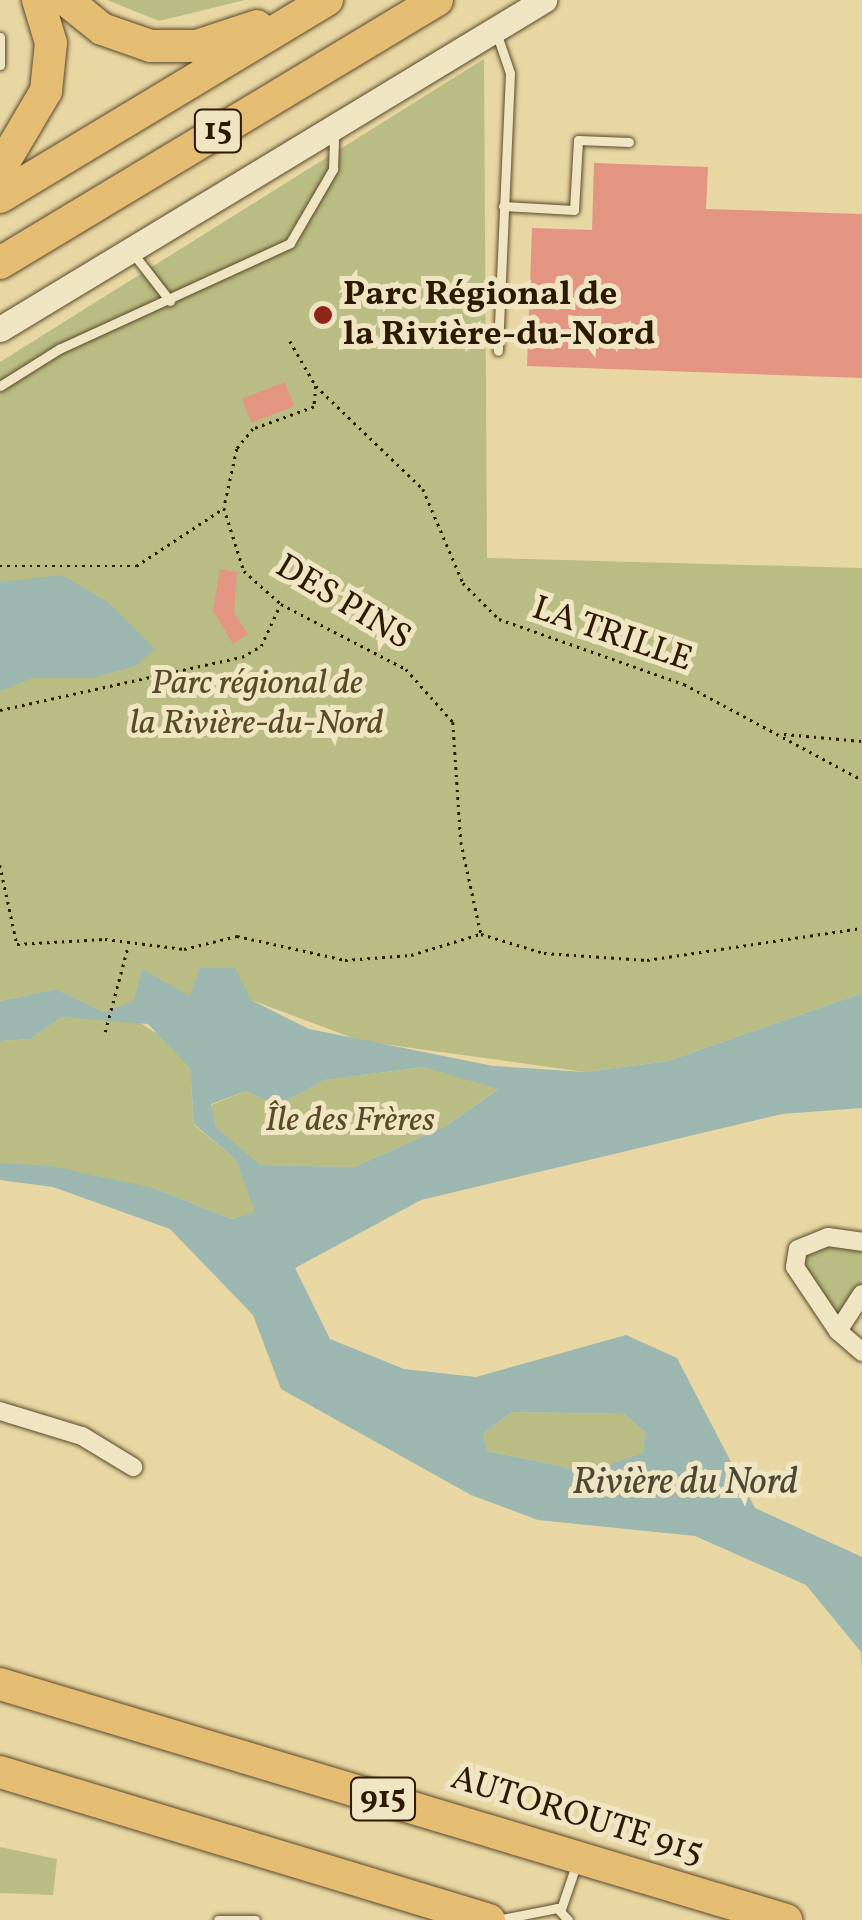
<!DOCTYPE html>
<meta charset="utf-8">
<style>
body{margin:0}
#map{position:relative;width:862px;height:1920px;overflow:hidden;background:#e8d7a3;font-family:Vollkorn,serif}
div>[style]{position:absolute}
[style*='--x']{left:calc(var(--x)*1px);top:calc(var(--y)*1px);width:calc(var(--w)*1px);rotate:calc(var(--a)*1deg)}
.green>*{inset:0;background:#b9bd83}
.water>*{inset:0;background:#9bb7b0}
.building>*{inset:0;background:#e49582;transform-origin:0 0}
.path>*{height:2.5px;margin-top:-1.25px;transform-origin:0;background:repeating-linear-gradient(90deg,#2c1900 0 2.5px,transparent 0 7.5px)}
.roads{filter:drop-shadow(0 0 2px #5b4829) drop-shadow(0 0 2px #5b4829)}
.lane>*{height:9px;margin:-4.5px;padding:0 4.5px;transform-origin:4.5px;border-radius:4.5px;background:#f0e5c3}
.street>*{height:18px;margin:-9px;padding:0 9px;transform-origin:9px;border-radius:9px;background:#f0e5c3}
.secondary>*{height:25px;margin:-12.5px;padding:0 12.5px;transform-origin:12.5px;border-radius:12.5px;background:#f0e5c3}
.highway>*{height:32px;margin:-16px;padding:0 16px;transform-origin:16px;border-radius:16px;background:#e4bc72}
.dots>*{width:28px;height:28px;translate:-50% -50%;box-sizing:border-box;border:5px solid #f0e5c3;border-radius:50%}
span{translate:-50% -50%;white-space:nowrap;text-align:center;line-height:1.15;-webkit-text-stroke:10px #f0e5c3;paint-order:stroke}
.shield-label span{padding:2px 8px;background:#f0e5c3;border:2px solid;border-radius:8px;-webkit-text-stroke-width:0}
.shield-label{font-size:32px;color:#2c1900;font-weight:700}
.poi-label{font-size:35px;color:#2c1900;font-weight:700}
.left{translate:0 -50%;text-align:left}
.street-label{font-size:35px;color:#2c1900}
.park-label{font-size:35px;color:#564a27;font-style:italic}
.water-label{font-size:38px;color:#4d4835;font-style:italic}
</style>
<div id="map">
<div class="green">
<div style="clip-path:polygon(107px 0,245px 0,159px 21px)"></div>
<div style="clip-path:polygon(484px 59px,487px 558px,862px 568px,862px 993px,668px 1061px,585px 1072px,361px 1041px,251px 1000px,190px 996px,104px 1012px,56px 989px,0 1001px,0 362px)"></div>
<div style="clip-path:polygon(62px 1017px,134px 1019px,170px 1042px,190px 1068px,194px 1125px,236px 1160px,256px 1212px,232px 1219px,157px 1189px,0 1163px,0 1041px,30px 1039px)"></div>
<div style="clip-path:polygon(424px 1067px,499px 1088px,446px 1126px,354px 1167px,259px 1165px,216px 1127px,211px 1105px,246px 1091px,276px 1106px,325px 1080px)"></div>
<div style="clip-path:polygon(862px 1242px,862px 1294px,838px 1331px,815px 1306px,798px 1249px)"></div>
<div style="clip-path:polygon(512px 1412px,624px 1414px,645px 1432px,643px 1454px,588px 1472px,487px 1451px,483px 1434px)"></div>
<div style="clip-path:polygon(0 1847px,57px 1859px,53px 1895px,0 1893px)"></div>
</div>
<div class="water">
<div style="clip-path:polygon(62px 575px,108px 602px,155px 649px,135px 666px,92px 678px,33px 678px,0 691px,0 582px)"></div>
<div style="clip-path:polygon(evenodd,200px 968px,235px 968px,251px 1000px,309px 1029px,493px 1066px,585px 1072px,668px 1061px,862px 993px,862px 1108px,782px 1114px,421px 1200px,295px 1268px,330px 1339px,404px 1369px,476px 1377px,626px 1335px,677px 1358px,755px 1508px,862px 1557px,862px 1673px,861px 1652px,806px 1585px,695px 1536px,538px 1520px,471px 1495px,281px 1389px,253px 1315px,170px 1229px,53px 1187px,0 1180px,0 1163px,51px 1166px,157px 1189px,232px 1219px,255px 1212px,236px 1160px,194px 1124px,190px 1068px,148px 1024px,62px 1017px,30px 1039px,0 1041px,0 1001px,56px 989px,104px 1012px,134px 1001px,142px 969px,190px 996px,200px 968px,424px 1067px,498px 1089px,446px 1126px,354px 1167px,260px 1165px,216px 1127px,211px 1104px,246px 1091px,276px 1106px,325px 1080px,424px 1067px,200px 968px,512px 1412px,624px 1414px,645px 1432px,643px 1453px,588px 1472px,487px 1451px,483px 1434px,512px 1412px)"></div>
</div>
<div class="building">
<div style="clip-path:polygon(594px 163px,708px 167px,706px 209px,862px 214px,862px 378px,527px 366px,532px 228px,592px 230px)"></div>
<div style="left:285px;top:382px;width:26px;height:46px;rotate:69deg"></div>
<div style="clip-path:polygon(220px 569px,237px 572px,234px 613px,248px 634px,233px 644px,213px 611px)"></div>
</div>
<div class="path">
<div style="--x:290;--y:341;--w:52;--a:60"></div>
<div style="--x:316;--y:386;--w:149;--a:43.9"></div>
<div style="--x:423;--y:489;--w:102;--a:66.9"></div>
<div style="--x:463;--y:583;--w:51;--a:45"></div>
<div style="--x:499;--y:619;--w:196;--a:19.4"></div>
<div style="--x:684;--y:684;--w:202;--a:28.3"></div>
<div style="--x:316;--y:386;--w:21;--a:95"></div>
<div style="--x:314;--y:407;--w:65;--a:160.2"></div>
<div style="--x:253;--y:429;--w:26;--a:129"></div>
<div style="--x:237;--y:449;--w:60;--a:102.4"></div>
<div style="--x:224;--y:508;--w:66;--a:72.4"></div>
<div style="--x:244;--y:571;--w:50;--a:41.7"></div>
<div style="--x:281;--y:604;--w:141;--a:27.5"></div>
<div style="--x:406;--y:669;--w:71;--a:48.4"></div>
<div style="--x:453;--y:722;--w:120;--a:86.2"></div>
<div style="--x:461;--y:842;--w:94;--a:77.7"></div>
<div style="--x:481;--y:934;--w:66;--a:16.8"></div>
<div style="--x:544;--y:953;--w:103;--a:3.9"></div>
<div style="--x:647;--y:960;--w:217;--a:-8.5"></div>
<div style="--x:0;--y:566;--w:136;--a:0"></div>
<div style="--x:136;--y:566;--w:105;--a:-33.4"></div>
<div style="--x:0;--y:710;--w:248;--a:-12.4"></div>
<div style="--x:242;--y:657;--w:22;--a:-30"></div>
<div style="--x:261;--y:646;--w:45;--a:-65.1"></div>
<div style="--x:784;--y:734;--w:78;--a:5.1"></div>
<div style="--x:0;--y:865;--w:81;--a:77.9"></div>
<div style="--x:17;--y:944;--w:88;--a:-3.3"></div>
<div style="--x:105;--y:939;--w:80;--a:7.2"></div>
<div style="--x:184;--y:949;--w:55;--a:-13.8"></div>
<div style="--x:237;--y:936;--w:111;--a:12.5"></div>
<div style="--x:345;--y:960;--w:66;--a:-4.3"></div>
<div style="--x:411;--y:955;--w:72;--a:-16.9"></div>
<div style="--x:105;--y:1032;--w:85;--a:-75"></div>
</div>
<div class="roads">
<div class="lane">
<div style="--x:496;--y:32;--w:43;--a:71.1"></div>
<div style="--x:510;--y:73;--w:278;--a:92.5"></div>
<div style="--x:0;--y:37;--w:28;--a:90"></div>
<div style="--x:503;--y:206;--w:71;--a:3.2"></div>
<div style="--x:574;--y:210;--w:70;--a:-86.7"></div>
<div style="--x:578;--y:140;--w:51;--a:2.2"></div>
<div style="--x:132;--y:252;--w:62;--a:52.2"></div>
<div style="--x:0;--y:386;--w:70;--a:-32.1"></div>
<div style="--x:59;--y:349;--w:254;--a:-24.6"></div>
<div style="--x:290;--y:243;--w:86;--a:-59.8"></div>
<div style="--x:333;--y:169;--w:36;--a:-88"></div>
<div style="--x:561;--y:1909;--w:46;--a:-71.2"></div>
<div style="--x:218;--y:1920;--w:37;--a:0"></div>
<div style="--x:497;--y:1920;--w:61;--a:-11.3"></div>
<div style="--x:557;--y:1908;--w:16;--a:47"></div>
</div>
<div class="street">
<div style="--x:862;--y:1294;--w:44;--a:123"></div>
<div style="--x:838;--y:1331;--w:32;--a:41"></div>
<div style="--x:838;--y:1331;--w:77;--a:-123.9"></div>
<div style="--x:795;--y:1267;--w:18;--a:-81"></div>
<div style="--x:798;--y:1249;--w:32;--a:-22"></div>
<div style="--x:828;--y:1237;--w:34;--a:8"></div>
<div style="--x:0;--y:1411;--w:86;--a:17"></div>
<div style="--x:82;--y:1436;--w:60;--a:31.3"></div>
</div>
<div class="secondary">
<div style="--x:0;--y:329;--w:636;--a:-31.16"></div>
</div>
<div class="highway">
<div style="--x:66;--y:0;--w:46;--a:38.9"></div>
<div style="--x:102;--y:29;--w:52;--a:19.1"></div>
<div style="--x:151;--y:46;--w:46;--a:0"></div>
<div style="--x:197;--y:46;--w:63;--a:-18.4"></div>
<div style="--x:0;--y:169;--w:91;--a:-59.5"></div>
<div style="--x:46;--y:91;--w:48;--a:-84.1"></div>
<div style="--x:51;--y:43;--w:45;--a:-106.8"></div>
<div style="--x:0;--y:197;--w:382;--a:-31.1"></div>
<div style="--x:0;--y:263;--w:510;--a:-31.04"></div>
<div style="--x:0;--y:1684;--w:821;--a:16.71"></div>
<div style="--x:0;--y:1772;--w:511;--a:16.84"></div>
</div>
</div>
<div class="dots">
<div style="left:323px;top:315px;background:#8f2418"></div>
</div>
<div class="shield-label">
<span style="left:218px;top:131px">15</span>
<span style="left:383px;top:1799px">915</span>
</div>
<div class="poi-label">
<span class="left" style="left:343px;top:315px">Parc Régional de<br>la Rivière-du-Nord</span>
</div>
<div class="street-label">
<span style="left:343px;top:603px;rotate:31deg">DES PINS</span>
<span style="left:612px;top:635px;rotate:19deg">LA TRILLE</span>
<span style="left:577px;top:1816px;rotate:17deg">AUTOROUTE 915</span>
</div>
<div class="park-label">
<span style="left:257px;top:704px">Parc régional de<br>la Rivière-du-Nord</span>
<span style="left:350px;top:1121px">Île des Frères</span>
</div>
<div class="water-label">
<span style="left:685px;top:1484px">Rivière du Nord</span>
</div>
</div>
